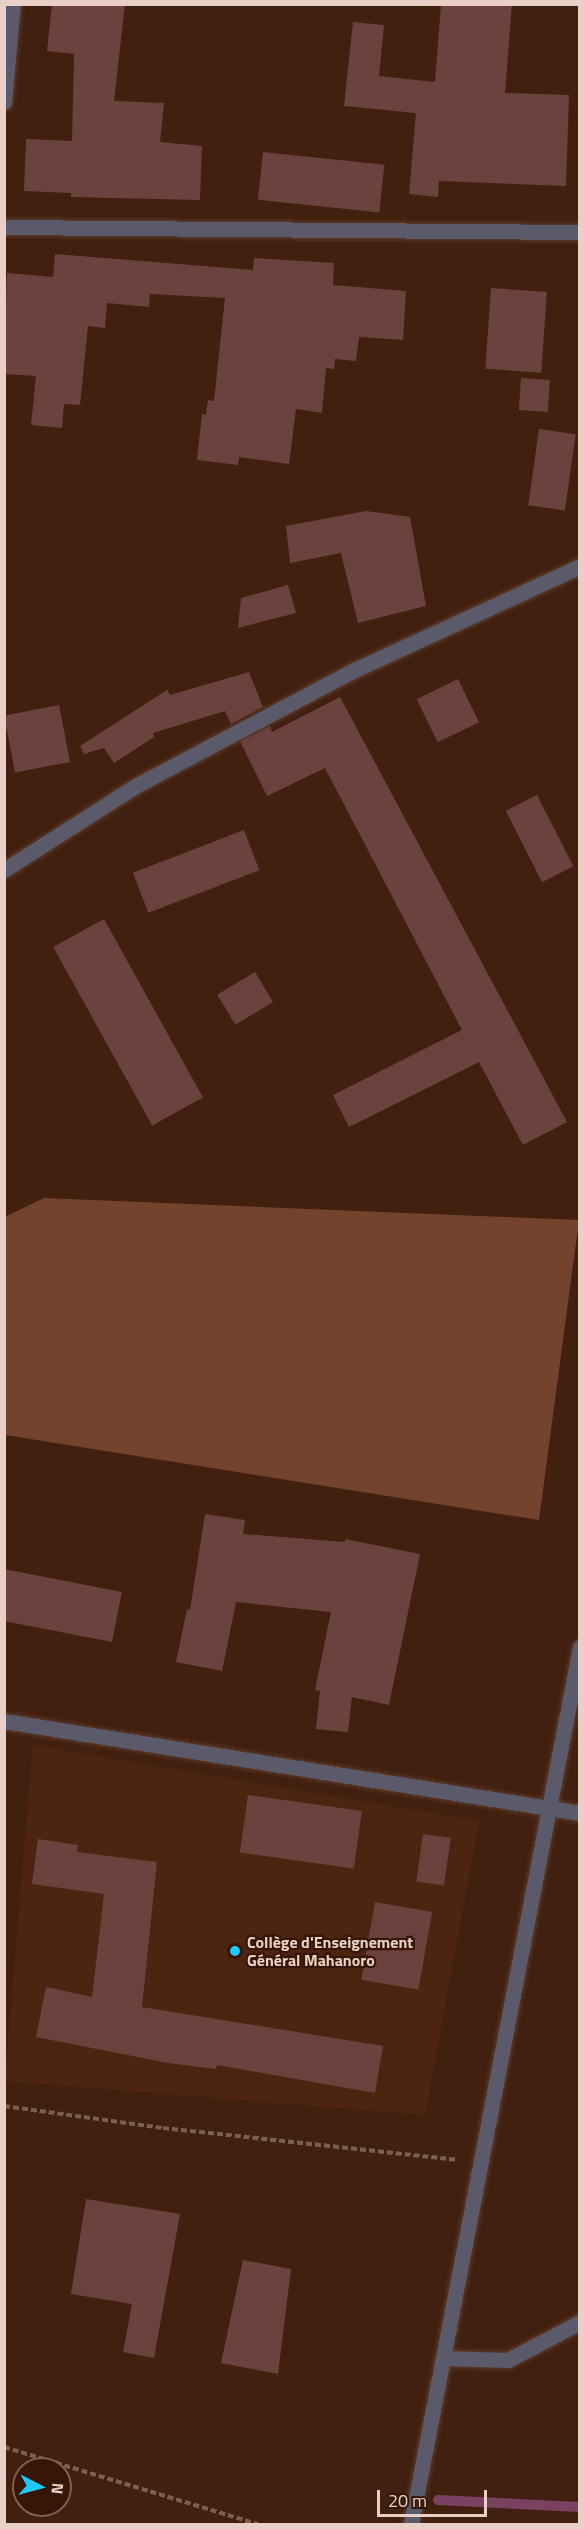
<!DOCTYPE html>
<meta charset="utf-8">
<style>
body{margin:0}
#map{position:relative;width:584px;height:2529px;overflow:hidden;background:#42200f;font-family:"Titillium Web",sans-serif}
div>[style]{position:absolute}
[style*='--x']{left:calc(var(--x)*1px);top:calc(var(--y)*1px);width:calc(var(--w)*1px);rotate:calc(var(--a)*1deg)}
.built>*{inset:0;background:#4d240f}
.green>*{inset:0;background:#73432d}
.stream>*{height:10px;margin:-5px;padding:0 5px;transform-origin:5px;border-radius:5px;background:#7a4162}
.building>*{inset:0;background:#6c423e;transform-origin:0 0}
.path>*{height:4px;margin-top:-2px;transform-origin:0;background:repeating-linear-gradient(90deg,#7d5f50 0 6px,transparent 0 9px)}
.roads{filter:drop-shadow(0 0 2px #5d3c2c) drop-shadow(0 0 2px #5d3c2c)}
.service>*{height:15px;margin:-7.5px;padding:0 7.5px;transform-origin:7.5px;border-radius:7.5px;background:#5a5a6b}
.minor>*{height:15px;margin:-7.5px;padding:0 7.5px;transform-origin:7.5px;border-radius:7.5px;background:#5a5a6b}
.tertiary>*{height:15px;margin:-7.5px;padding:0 7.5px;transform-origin:7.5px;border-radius:7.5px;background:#5a5a6b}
.dots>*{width:16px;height:16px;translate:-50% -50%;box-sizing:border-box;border:3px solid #371605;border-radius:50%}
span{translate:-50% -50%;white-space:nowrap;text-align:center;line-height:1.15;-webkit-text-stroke:4.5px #371605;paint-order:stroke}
.poi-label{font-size:16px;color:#e8d0c6;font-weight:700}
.left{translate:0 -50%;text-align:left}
.frame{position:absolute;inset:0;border:6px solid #e8d0c6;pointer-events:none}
.north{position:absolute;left:12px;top:2457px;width:60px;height:60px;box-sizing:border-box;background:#371605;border:2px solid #7e6052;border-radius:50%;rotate:96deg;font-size:16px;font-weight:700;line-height:24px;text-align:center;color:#e8d0c6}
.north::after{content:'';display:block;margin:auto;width:21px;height:27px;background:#1ec9fd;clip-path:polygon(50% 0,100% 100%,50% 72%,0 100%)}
.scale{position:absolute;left:377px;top:2490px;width:110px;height:27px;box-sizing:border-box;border:3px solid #e8d0c6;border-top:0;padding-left:8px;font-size:18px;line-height:21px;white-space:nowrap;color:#e8d0c6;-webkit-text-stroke:4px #371605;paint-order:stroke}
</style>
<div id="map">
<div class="built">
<div style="clip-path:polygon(33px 1745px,479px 1821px,425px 2115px,5px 2081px)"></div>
</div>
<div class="green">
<div style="clip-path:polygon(44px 1198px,579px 1220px,539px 1520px,5px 1435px,5px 1217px)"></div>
</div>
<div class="stream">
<div style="--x:438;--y:2500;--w:142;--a:2.8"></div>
</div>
<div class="building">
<div style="clip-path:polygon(52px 4px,125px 4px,114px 101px,164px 103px,160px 142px,202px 146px,200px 200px,71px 197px,71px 193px,24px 191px,26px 139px,72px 141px,74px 54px,47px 51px)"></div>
<div style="clip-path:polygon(441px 4px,512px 4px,505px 93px,569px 95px,566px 186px,439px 181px,438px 197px,409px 194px,416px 113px,344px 106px,353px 22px,384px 25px,379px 76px,435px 82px)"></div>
<div style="left:263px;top:152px;width:122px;height:48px;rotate:6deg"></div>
<div style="clip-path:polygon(55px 254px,253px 270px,254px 258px,334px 263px,333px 285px,406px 291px,403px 340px,359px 337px,356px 361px,335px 359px,334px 369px,326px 368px,322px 413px,296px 409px,289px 464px,239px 457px,238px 465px,197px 460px,202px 414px,206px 415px,208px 400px,214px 401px,225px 298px,150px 294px,149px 307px,107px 303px,105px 328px,88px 326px,80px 405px,64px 404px,62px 428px,31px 425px,36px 376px,4px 374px,7px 273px,53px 277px)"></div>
<div style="left:491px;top:288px;width:56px;height:81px;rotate:4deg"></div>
<div style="left:521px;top:378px;width:29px;height:32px;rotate:4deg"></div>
<div style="left:539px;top:429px;width:37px;height:77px;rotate:8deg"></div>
<div style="clip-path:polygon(366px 511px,410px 517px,426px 606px,358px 623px,341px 553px,290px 563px,286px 526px)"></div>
<div style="clip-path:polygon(288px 585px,296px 613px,238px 628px,241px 598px)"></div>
<div style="clip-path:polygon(249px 672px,263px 707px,231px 724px,225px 711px,153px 733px,154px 737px,114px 763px,104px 748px,84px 754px,80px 746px,167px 690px,170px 695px)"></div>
<div style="left:458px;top:679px;width:48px;height:46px;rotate:64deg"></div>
<div style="clip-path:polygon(340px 697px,567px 1122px,523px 1145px,479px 1062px,349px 1127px,333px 1095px,462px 1030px,325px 768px,267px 796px,240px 741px,270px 726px,272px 732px)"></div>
<div style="left:59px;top:705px;width:58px;height:56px;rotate:79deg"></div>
<div style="left:537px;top:795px;width:80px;height:35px;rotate:63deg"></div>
<div style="left:244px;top:830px;width:43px;height:119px;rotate:69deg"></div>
<div style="left:104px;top:919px;width:204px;height:58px;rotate:61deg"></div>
<div style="left:255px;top:972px;width:35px;height:44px;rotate:59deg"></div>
<div style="clip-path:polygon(205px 1514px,245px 1520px,243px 1534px,345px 1542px,345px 1539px,420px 1554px,389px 1705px,352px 1697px,348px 1732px,316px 1729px,320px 1691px,315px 1690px,331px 1612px,236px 1602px,222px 1671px,176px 1662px,187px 1609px,190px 1610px)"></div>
<div style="left:4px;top:1569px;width:120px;height:51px;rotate:11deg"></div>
<div style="left:248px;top:1795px;width:115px;height:58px;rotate:8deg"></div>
<div style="left:423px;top:1834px;width:28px;height:48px;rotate:8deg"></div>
<div style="clip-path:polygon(38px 1839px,78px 1845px,77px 1852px,157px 1862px,142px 2007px,383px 2046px,375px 2093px,217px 2065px,216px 2069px,168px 2063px,36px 2037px,46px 1987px,92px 1997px,104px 1894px,32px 1884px)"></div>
<div style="left:375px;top:1902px;width:58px;height:79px;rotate:10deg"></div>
<div style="clip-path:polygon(86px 2199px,180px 2214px,154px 2358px,123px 2352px,132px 2304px,71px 2294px)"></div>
<div style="clip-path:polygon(243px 2260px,291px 2269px,278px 2374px,221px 2363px)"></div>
</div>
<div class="path">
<div style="--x:4;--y:2106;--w:161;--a:7.9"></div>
<div style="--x:163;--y:2128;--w:295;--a:6.2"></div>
<div style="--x:4;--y:2447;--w:265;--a:16.9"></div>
</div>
<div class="roads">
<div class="service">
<div style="--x:443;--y:2358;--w:65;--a:1.8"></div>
<div style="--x:508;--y:2360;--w:81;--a:-27.8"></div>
</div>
<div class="minor">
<div style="--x:4;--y:102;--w:98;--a:-84.8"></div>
<div style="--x:4;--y:227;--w:576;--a:0.5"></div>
<div style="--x:4;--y:1721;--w:583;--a:9.07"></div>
<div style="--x:411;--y:2524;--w:893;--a:-79.09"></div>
</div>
<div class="tertiary">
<div style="--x:4;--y:870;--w:158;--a:-32.6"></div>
<div style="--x:137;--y:785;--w:241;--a:-27.9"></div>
<div style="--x:350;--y:672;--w:253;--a:-24.7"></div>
</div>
</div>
<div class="dots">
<div style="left:235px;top:1951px;background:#1ec9fd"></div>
</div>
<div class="poi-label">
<span class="left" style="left:247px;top:1951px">Collège d'Enseignement<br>Général Mahanoro</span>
</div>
<div class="frame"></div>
<div class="north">N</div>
<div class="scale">20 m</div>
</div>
